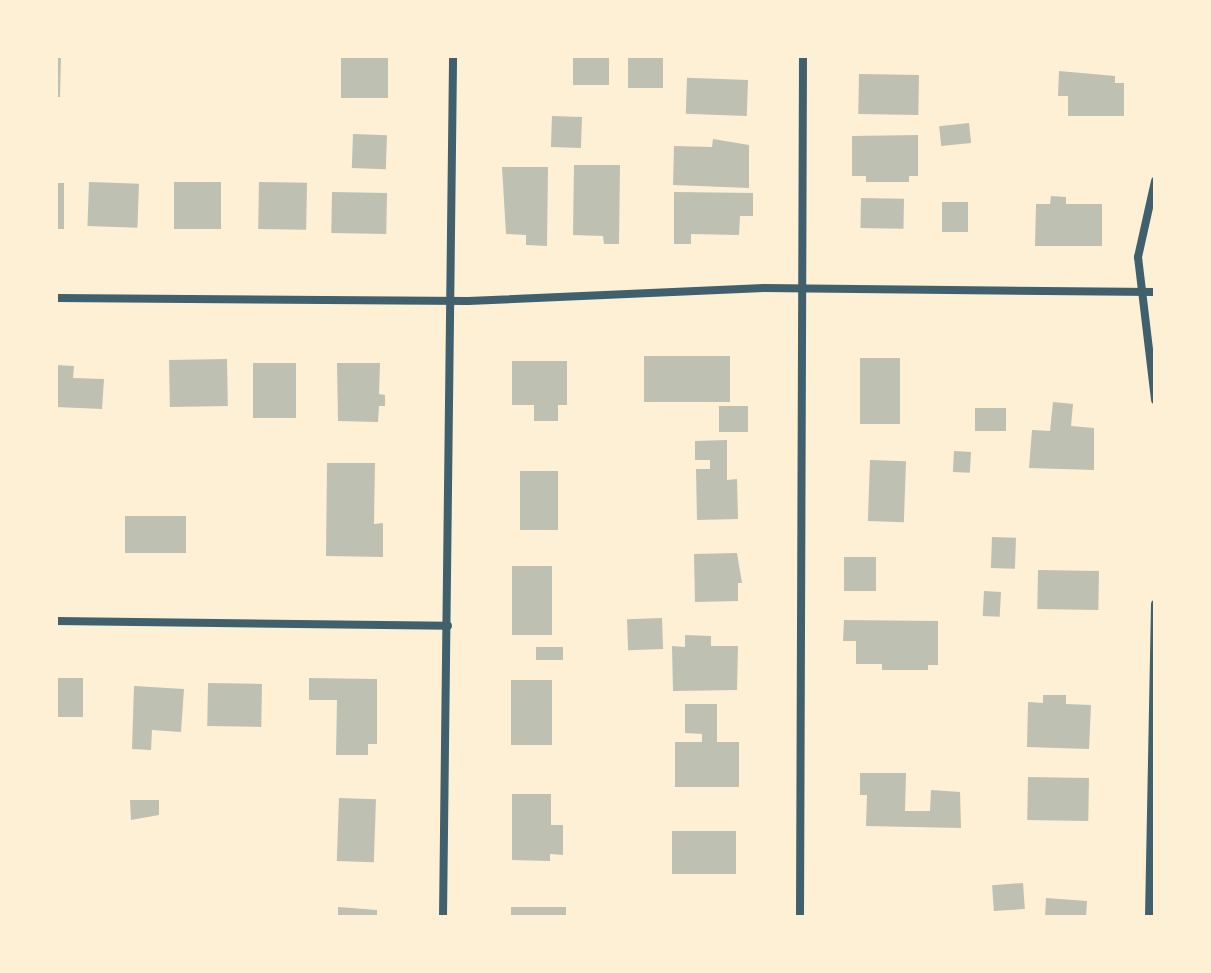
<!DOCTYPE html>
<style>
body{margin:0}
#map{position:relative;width:1211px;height:973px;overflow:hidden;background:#fdf0d5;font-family:"Nunito Sans",sans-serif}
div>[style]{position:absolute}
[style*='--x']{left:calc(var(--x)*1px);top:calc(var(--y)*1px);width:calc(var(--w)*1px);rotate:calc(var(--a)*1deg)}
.building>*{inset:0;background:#bec0b2;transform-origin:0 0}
.minor>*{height:8px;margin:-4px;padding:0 4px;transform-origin:4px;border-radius:4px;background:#3f606c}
span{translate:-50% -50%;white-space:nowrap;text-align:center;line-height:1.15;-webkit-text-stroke:7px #fdf0d5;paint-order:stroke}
.frame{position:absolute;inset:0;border:58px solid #fdf0d5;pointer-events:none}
</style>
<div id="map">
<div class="building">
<div style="clip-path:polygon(56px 56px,61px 56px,60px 97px,56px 97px)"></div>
<div style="left:341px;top:56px;width:47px;height:42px"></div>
<div style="left:573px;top:56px;width:36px;height:29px"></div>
<div style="left:628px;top:56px;width:35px;height:32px"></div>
<div style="clip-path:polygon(1059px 71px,1115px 76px,1115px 83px,1124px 83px,1124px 116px,1068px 116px,1068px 96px,1058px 96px)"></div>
<div style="left:859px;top:74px;width:60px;height:40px;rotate:1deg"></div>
<div style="left:748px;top:80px;width:36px;height:61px;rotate:92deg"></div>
<div style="left:552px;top:116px;width:30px;height:31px;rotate:2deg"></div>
<div style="left:969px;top:123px;width:20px;height:30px;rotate:84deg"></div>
<div style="left:353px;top:134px;width:34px;height:34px;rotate:2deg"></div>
<div style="clip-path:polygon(918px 135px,918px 176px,909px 176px,909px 182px,866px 182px,866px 176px,852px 176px,852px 136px)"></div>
<div style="clip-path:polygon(713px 139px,749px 145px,749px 188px,673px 185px,674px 146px,712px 147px)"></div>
<div style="clip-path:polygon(574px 165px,620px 165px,619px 244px,604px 244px,603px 236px,573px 235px)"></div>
<div style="clip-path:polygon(502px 167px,548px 167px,547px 246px,526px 245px,526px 235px,506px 234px)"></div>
<div style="left:89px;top:182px;width:50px;height:44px;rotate:2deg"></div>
<div style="left:221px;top:182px;width:47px;height:47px;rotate:90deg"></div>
<div style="left:259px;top:182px;width:48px;height:47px;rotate:1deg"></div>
<div style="left:56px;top:183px;width:8px;height:46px"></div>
<div style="left:332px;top:192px;width:55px;height:41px;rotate:1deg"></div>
<div style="clip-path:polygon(674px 192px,753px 193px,753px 216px,740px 216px,739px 235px,691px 234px,691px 244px,674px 244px)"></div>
<div style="clip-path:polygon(1051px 196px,1066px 197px,1066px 204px,1102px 204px,1102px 246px,1035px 246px,1036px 204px,1050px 204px)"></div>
<div style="left:861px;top:198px;width:43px;height:30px;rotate:1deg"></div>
<div style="left:942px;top:202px;width:26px;height:30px"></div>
<div style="left:644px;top:356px;width:86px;height:46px"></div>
<div style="left:860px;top:358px;width:40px;height:66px"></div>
<div style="left:227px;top:359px;width:47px;height:58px;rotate:89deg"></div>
<div style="clip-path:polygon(512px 361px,567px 361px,567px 405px,558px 405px,558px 421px,534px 421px,534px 405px,512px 405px)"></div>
<div style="left:253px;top:363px;width:43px;height:55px"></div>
<div style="clip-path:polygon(337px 363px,380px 363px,379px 394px,385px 395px,385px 406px,379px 406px,378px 422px,338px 421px)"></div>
<div style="clip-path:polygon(56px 365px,74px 366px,73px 378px,104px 379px,102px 409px,56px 407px)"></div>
<div style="clip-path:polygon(1053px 402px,1073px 404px,1071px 426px,1094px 428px,1094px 470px,1029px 468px,1032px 430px,1050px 431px)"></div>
<div style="left:719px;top:406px;width:29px;height:26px"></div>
<div style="left:1006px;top:408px;width:23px;height:31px;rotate:90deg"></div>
<div style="clip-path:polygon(727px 440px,727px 480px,737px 479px,738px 519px,697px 520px,696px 469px,710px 469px,710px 460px,695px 460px,695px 441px)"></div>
<div style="left:954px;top:451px;width:17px;height:21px;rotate:3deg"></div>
<div style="left:870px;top:460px;width:36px;height:61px;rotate:2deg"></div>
<div style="clip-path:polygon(327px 463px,375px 463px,374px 524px,383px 523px,383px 557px,326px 556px)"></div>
<div style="left:520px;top:471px;width:38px;height:59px"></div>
<div style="left:186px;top:516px;width:37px;height:61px;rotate:90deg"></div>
<div style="left:992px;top:537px;width:24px;height:31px;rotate:2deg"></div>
<div style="clip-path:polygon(737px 553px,742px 583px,738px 583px,738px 601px,695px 602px,694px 554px)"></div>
<div style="left:844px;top:557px;width:32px;height:34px"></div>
<div style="left:512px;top:566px;width:40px;height:69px"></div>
<div style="left:1038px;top:570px;width:61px;height:39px;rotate:1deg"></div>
<div style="left:984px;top:591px;width:17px;height:25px;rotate:3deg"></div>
<div style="left:662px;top:618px;width:31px;height:35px;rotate:88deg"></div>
<div style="clip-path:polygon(844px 620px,938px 621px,938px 665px,928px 665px,928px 670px,882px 670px,882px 664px,856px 664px,856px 641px,843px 641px)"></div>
<div style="clip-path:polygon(685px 635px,711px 636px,711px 646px,738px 646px,737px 690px,673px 691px,672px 646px,685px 647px)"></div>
<div style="left:536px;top:647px;width:27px;height:13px"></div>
<div style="left:56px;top:678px;width:27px;height:39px"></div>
<div style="clip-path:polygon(309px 678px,377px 679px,377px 744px,368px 744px,368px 755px,336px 755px,337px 700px,309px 700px)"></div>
<div style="left:511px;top:680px;width:41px;height:65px"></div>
<div style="left:208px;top:683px;width:54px;height:43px;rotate:1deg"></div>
<div style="clip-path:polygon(134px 686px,184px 689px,181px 732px,152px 730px,151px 750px,132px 749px)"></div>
<div style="clip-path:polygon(1043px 695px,1066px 695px,1066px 704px,1091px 705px,1089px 749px,1027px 747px,1028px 702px,1043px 703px)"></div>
<div style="clip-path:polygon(685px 704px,717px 704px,717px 742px,739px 742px,739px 787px,675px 787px,675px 742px,702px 742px,702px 734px,685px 733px)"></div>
<div style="clip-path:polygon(860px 773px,906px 773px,905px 811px,930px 811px,931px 790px,960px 792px,961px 828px,866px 826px,867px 795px,860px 795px)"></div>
<div style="left:1028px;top:777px;width:61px;height:43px;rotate:1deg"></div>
<div style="clip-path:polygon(512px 794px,551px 794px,551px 825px,563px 825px,563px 855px,550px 854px,550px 861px,512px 860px)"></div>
<div style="left:339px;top:798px;width:37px;height:63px;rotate:2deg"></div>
<div style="clip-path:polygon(130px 800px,159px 800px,159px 815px,131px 820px)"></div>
<div style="left:672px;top:831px;width:64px;height:43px"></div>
<div style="left:1023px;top:883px;width:26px;height:31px;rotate:86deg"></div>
<div style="clip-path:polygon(1046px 898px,1087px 901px,1086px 917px,1045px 917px)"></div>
<div style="clip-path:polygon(338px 907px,377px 910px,377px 917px,338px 917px)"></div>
<div style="left:511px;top:907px;width:55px;height:10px"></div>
</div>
<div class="minor">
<div style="--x:1155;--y:181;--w:78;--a:102.6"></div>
<div style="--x:1138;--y:257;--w:144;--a:83.2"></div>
<div style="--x:56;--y:298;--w:412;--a:0.4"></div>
<div style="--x:468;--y:301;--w:296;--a:-2.5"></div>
<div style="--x:764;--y:288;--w:391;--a:0.6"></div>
<div style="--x:56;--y:621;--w:392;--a:0.7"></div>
<div style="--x:443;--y:917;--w:861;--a:-89.33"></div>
<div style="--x:800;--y:917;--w:861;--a:-89.8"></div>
<div style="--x:1149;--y:917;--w:313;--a:-88.9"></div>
</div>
<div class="frame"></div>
</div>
